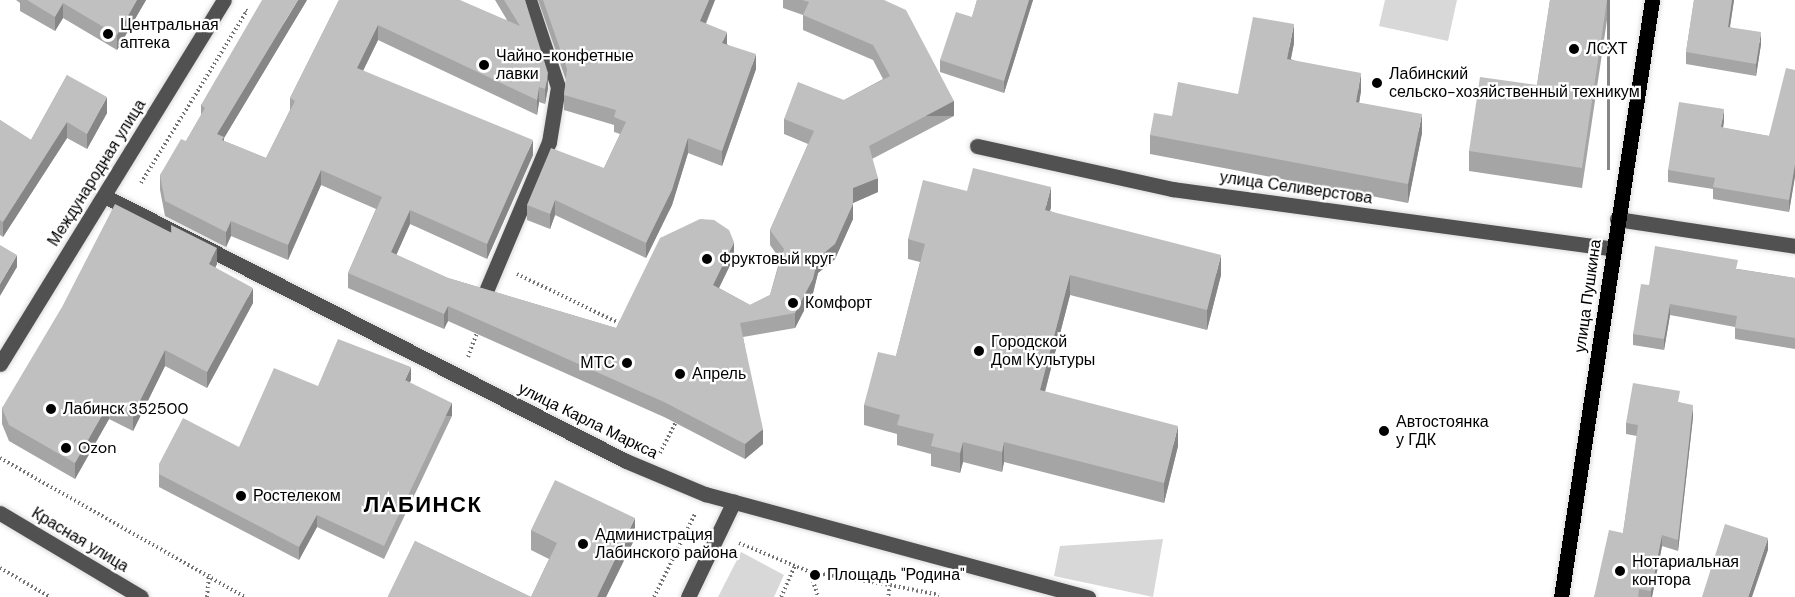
<!DOCTYPE html>
<meta charset="utf-8">
<style>
body{margin:0}
#map{position:relative;width:1795px;height:597px;overflow:hidden;background:#fff;font-family:"DM Sans",sans-serif}
div>[style]{position:absolute}
[style*='--x']{left:calc(var(--x)*1px);top:calc(var(--y)*1px);width:calc(var(--w)*1px);rotate:calc(var(--a)*1deg)}
.green>*{inset:0;background:#d8d8d8}
.path>*{height:4px;margin-top:-2px;transform-origin:0;background:repeating-linear-gradient(90deg,#737373 0 1.5px,transparent 0 4.5px)}
.roads{filter:drop-shadow(0 0 2px #dbdbdb) drop-shadow(0 0 2px #dbdbdb)}
.minor>*{height:15px;margin:-7.5px;padding:0 7.5px;transform-origin:7.5px;border-radius:7.5px;background:#515151}
.major>*{height:15px;margin:-7.5px;padding:0 7.5px;transform-origin:7.5px;border-radius:7.5px;background:#000}
.wall>*{inset:0;background:#a5a5a5}
.shaded-wall>*{inset:0;background:#868686;transform-origin:0 0}
.building>*{inset:0;background:#c0c0c0}
.dots>*{width:16px;height:16px;translate:-50% -50%;box-sizing:border-box;border:3px solid #fff;border-radius:50%}
span{translate:-50% -50%;white-space:nowrap;text-align:center;line-height:1.15;-webkit-text-stroke:4.5px #fff;paint-order:stroke}
.poi-label{font-size:16px;color:#000}
.left{translate:0 -50%;text-align:left}
.right{translate:-100% -50%;text-align:right}
.street-label{font-size:16px;color:#000}
.district-label{font-size:22px;color:#000;font-weight:700;letter-spacing:1.5px}
</style>
<div id="map">
<div class="green">
<div style="clip-path:polygon(1385px 0,1457px 0,1448px 41px,1379px 26px)"></div>
<div style="clip-path:polygon(1163px 539px,1153px 597px,1054px 576px,1060px 546px)"></div>
<div style="clip-path:polygon(741px 552px,784px 575px,774px 597px,718px 597px)"></div>
</div>
<div class="path">
<div style="--x:141;--y:183;--w:202;--a:-58.4"></div>
<div style="--x:247;--y:11;--w:4;--a:-146"></div>
<div style="--x:517;--y:274;--w:115;--a:25.7"></div>
<div style="--x:468;--y:357;--w:29;--a:-70"></div>
<div style="--x:660;--y:453;--w:38;--a:-63"></div>
<div style="--x:0;--y:458;--w:282;--a:29.6"></div>
<div style="--x:739;--y:543;--w:77;--a:22.2"></div>
<div style="--x:810;--y:572;--w:81;--a:9.2"></div>
<div style="--x:890;--y:585;--w:12;--a:99"></div>
<div style="--x:0;--y:568;--w:58;--a:30.1"></div>
<div style="--x:810;--y:572;--w:26;--a:72"></div>
<div style="--x:890;--y:585;--w:50;--a:11.5"></div>
<div style="--x:207;--y:597;--w:23;--a:-85"></div>
<div style="--x:654;--y:597;--w:93;--a:-63.7"></div>
<div style="--x:781;--y:597;--w:34;--a:-66"></div>
</div>
<div class="roads">
<div class="minor">
<div style="--x:977;--y:146;--w:200;--a:12.4"></div>
<div style="--x:1172;--y:189;--w:445;--a:7.7"></div>
<div style="--x:104;--y:196;--w:585;--a:26.92"></div>
<div style="--x:626;--y:461;--w:86;--a:22.7"></div>
<div style="--x:705;--y:494;--w:397;--a:15.1"></div>
<div style="--x:1617;--y:219;--w:180;--a:8.6"></div>
<div style="--x:486;--y:291;--w:162;--a:-67.1"></div>
<div style="--x:549;--y:142;--w:56;--a:-80.7"></div>
<div style="--x:558;--y:87;--w:92;--a:-108.4"></div>
<div style="--x:0;--y:364;--w:427;--a:-58.4"></div>
<div style="--x:0;--y:513;--w:164;--a:30.8"></div>
<div style="--x:688;--y:597;--w:106;--a:-64.4"></div>
</div>
<div class="major">
<div style="--x:1561;--y:597;--w:604;--a:-81.33"></div>
</div>
</div>
<div class="wall">
<div style="clip-path:polygon(16px 0,146px 0,117px 50px,63px 18px,55px 31px,20px 11px,20px 3px)"></div>
<div style="clip-path:polygon(307px 0,224px 138px,224px 141px,266px 158px,290px 110px,290px 98px,339px 0,507px 20px,495px 0,525px 0,548px 88px,545px 104px,539px 102px,537px 115px,378px 40px,363px 71px,533px 155px,487px 259px,410px 224px,396px 255px,448px 278px,616px 328px,734px 257px,719px 288px,750px 305px,770px 295px,780px 259px,770px 245px,770px 230px,808px 144px,784px 134px,784px 119px,844px 100px,883px 79px,873px 60px,803px 30px,803px 15px,783px 8px,783px 0,884px 0,954px 116px,872px 159px,878px 192px,853px 203px,853px 219px,835px 259px,818px 273px,813px 293px,795px 328px,743px 337px,763px 444px,745px 459px,664px 417px,448px 321px,444px 329px,348px 288px,348px 273px,376px 209px,321px 185px,288px 260px,231px 236px,226px 247px,165px 216px,160px 190px,160px 175px,186px 141px,201px 115px,201px 105px)"></div>
<div style="clip-path:polygon(538px 0,715px 0,706px 24px,727px 44px,756px 69px,722px 166px,688px 153px,672px 205px,646px 258px,555px 215px,550px 229px,527px 220px,527px 205px,604px 168px,620px 134px,614px 132px,614px 125px,564px 110px,564px 95px,566px 80px)"></div>
<div style="clip-path:polygon(977px 0,1033px 0,1004px 93px,940px 72px,940px 60px,972px 17px)"></div>
<div style="clip-path:polygon(1550px 0,1610px 0,1582px 188px,1469px 171px,1469px 151px,1537px 85px)"></div>
<div style="clip-path:polygon(1694px 0,1734px 0,1730px 27px,1761px 44px,1756px 76px,1686px 64px,1686px 52px)"></div>
<div style="clip-path:polygon(1294px 43px,1291px 59px,1361px 91px,1359px 103px,1422px 133px,1408px 203px,1150px 154px,1150px 135px,1172px 116px,1238px 94px)"></div>
<div style="clip-path:polygon(1795px 70px,1795px 176px,1789px 212px,1713px 199px,1713px 189px,1668px 182px,1668px 170px,1724px 121px,1723px 128px,1769px 136px)"></div>
<div style="clip-path:polygon(67px 75px,107px 113px,87px 149px,67px 138px,3px 237px,0 235px,0 120px,31px 140px)"></div>
<div style="clip-path:polygon(967px 191px,1051px 207px,1050px 211px,1221px 275px,1207px 330px,1070px 295px,1045px 392px,1178px 446px,1164px 503px,1004px 462px,1002px 472px,963px 462px,960px 473px,931px 466px,931px 454px,897px 445px,897px 434px,864px 425px,864px 405px,896px 356px,920px 262px,908px 259px,908px 239px)"></div>
<div style="clip-path:polygon(171px 225px,217px 264px,215px 267px,253px 303px,207px 388px,165px 366px,133px 431px,109px 419px,75px 479px,9px 441px,2px 424px,2px 408px,171px 232px)"></div>
<div style="clip-path:polygon(1738px 269px,1795px 278px,1795px 349px,1735px 339px,1735px 327px,1670px 315px,1664px 350px,1633px 345px,1633px 334px,1649px 285px)"></div>
<div style="clip-path:polygon(411px 380px,409px 383px,452px 416px,384px 559px,317px 527px,299px 560px,159px 487px,159px 464px,239px 447px,318px 386px)"></div>
<div style="clip-path:polygon(1680px 402px,1693px 417px,1678px 551px,1662px 546px,1652px 597px,1594px 597px,1623px 533px,1637px 436px,1626px 434px,1626px 423px)"></div>
<div style="clip-path:polygon(531px 530px,635px 538px,606px 597px,388px 597px,415px 541px,531px 597px,549px 559px,531px 550px)"></div>
</div>
<div class="shaded-wall">
<div style="clip-path:polygon(137px 0,146px 0,117px 50px,117px 35px)"></div>
<div style="clip-path:polygon(298px 0,307px 0,224px 138px,224px 152px,217px 134px)"></div>
<div style="clip-path:polygon(709px 0,715px 0,700px 36px,700px 21px)"></div>
<div style="clip-path:polygon(1029px 0,1033px 0,1004px 93px,1004px 81px)"></div>
<div style="left:1607px;top:0;width:3px;height:170px"></div>
<div style="clip-path:polygon(1732px 0,1734px 0,1728px 39px,1728px 27px)"></div>
<div style="clip-path:polygon(63px 3px,63px 18px,55px 31px,55px 17px)"></div>
<div style="clip-path:polygon(1294px 24px,1294px 43px,1287px 77px,1287px 59px)"></div>
<div style="clip-path:polygon(378px 25px,378px 40px,357px 83px,357px 68px)"></div>
<div style="clip-path:polygon(727px 32px,727px 47px,722px 43px)"></div>
<div style="clip-path:polygon(1761px 32px,1761px 44px,1756px 76px,1756px 64px)"></div>
<div style="clip-path:polygon(756px 54px,756px 69px,722px 166px,722px 151px)"></div>
<div style="clip-path:polygon(548px 73px,548px 88px,545px 104px,545px 89px)"></div>
<div style="clip-path:polygon(1361px 73px,1361px 91px,1356px 121px,1356px 102px)"></div>
<div style="clip-path:polygon(539px 87px,539px 102px,537px 115px,537px 100px)"></div>
<div style="clip-path:polygon(107px 97px,107px 113px,87px 149px,87px 134px)"></div>
<div style="left:954px;top:101px;width:15px;height:96px;rotate:90deg"></div>
<div style="clip-path:polygon(1724px 109px,1724px 121px,1721px 139px,1721px 127px)"></div>
<div style="clip-path:polygon(1422px 114px,1422px 133px,1408px 203px,1408px 184px)"></div>
<div style="clip-path:polygon(67px 122px,67px 138px,3px 237px,3px 222px)"></div>
<div style="clip-path:polygon(688px 138px,688px 153px,672px 205px,646px 258px,646px 243px)"></div>
<div style="clip-path:polygon(533px 140px,533px 155px,487px 259px,487px 244px)"></div>
<div style="clip-path:polygon(1795px 164px,1795px 176px,1789px 212px,1789px 200px)"></div>
<div style="clip-path:polygon(321px 170px,321px 185px,288px 260px,288px 245px)"></div>
<div style="clip-path:polygon(878px 178px,878px 192px,853px 203px,853px 188px)"></div>
<div style="clip-path:polygon(1051px 187px,1051px 207px,1045px 230px,1045px 210px)"></div>
<div style="clip-path:polygon(555px 200px,555px 215px,550px 229px,550px 214px)"></div>
<div style="clip-path:polygon(853px 204px,853px 219px,835px 259px,818px 273px,813px 293px,795px 328px,795px 313px,818px 258px)"></div>
<div style="clip-path:polygon(410px 210px,410px 224px,391px 267px,391px 252px)"></div>
<div style="clip-path:polygon(231px 221px,231px 236px,226px 247px,226px 232px)"></div>
<div style="clip-path:polygon(734px 242px,734px 257px,713px 300px,713px 285px)"></div>
<div style="clip-path:polygon(217px 248px,217px 264px,209px 280px,209px 264px)"></div>
<div style="clip-path:polygon(17px 255px,17px 267px,0 296px,0 284px)"></div>
<div style="clip-path:polygon(1221px 255px,1221px 275px,1207px 330px,1207px 310px)"></div>
<div style="clip-path:polygon(1070px 275px,1070px 295px,1040px 410px,1040px 390px)"></div>
<div style="clip-path:polygon(253px 288px,253px 303px,207px 388px,207px 372px)"></div>
<div style="clip-path:polygon(1670px 304px,1670px 315px,1664px 350px,1664px 339px)"></div>
<div style="clip-path:polygon(448px 306px,448px 321px,444px 329px,444px 314px)"></div>
<div style="clip-path:polygon(165px 350px,165px 366px,133px 431px,133px 415px)"></div>
<div style="clip-path:polygon(411px 367px,411px 380px,405px 393px,405px 380px)"></div>
<div style="clip-path:polygon(109px 403px,109px 419px,75px 479px,75px 463px)"></div>
<div style="left:452px;top:403px;width:13px;height:158px;rotate:90deg"></div>
<div style="clip-path:polygon(1693px 405px,1693px 417px,1678px 551px,1678px 540px)"></div>
<div style="clip-path:polygon(1178px 426px,1178px 446px,1164px 503px,1164px 483px)"></div>
<div style="clip-path:polygon(763px 429px,763px 444px,745px 459px,745px 444px)"></div>
<div style="clip-path:polygon(963px 442px,963px 462px,960px 473px,960px 453px)"></div>
<div style="clip-path:polygon(1004px 442px,1004px 462px,1002px 472px,1002px 452px)"></div>
<div style="clip-path:polygon(317px 515px,317px 527px,299px 560px,299px 547px)"></div>
<div style="clip-path:polygon(635px 518px,635px 538px,606px 597px,597px 597px)"></div>
<div style="clip-path:polygon(1662px 535px,1662px 546px,1652px 597px,1651px 597px,1651px 591px)"></div>
<div style="clip-path:polygon(1768px 538px,1768px 550px,1752px 597px,1748px 597px)"></div>
</div>
<div class="building">
<div style="clip-path:polygon(27px 0,137px 0,117px 35px,63px 3px,55px 17px)"></div>
<div style="clip-path:polygon(262px 0,298px 0,217px 134px,224px 137px,222px 140px,266px 158px,295px 101px,290px 98px,339px 0,460px 0,520px 26px,504px 0,525px 0,548px 73px,545px 89px,539px 87px,537px 100px,378px 25px,357px 68px,533px 140px,487px 244px,410px 210px,391px 252px,448px 278px,616px 328px,660px 238px,700px 219px,714px 220px,729px 230px,734px 242px,713px 285px,750px 305px,770px 295px,784px 249px,770px 230px,814px 131px,784px 119px,798px 82px,844px 100px,890px 76px,873px 45px,803px 15px,809px 2px,802px 0,884px 0,906px 10px,954px 101px,869px 146px,878px 178px,853px 188px,853px 204px,835px 244px,818px 258px,813px 279px,795px 313px,740px 323px,763px 429px,745px 444px,664px 402px,448px 306px,444px 314px,348px 273px,382px 197px,321px 170px,288px 245px,231px 221px,226px 232px,165px 201px,160px 175px,181px 139px,186px 141px,205px 108px,201px 105px)"></div>
<div style="clip-path:polygon(543px 0,709px 0,700px 21px,727px 32px,722px 43px,756px 54px,722px 151px,688px 138px,672px 190px,646px 243px,555px 200px,550px 214px,527px 205px,551px 148px,604px 168px,626px 122px,614px 117px,616px 110px,564px 95px,567px 69px)"></div>
<div style="clip-path:polygon(977px 0,1029px 0,1004px 81px,940px 60px,956px 12px,972px 17px)"></div>
<div style="clip-path:polygon(1550px 0,1607px 0,1582px 168px,1469px 151px,1480px 77px,1537px 85px)"></div>
<div style="clip-path:polygon(1694px 0,1732px 0,1728px 27px,1761px 32px,1756px 64px,1686px 52px)"></div>
<div style="clip-path:polygon(1253px 17px,1294px 24px,1287px 59px,1361px 73px,1356px 102px,1422px 114px,1408px 184px,1150px 135px,1154px 113px,1172px 116px,1178px 82px,1238px 94px)"></div>
<div style="clip-path:polygon(1786px 68px,1795px 70px,1795px 164px,1789px 200px,1713px 187px,1715px 178px,1668px 170px,1679px 102px,1724px 109px,1721px 127px,1769px 136px)"></div>
<div style="clip-path:polygon(67px 75px,107px 97px,87px 134px,67px 122px,3px 222px,0 220px,0 120px,31px 140px)"></div>
<div style="clip-path:polygon(973px 168px,1051px 187px,1045px 210px,1221px 255px,1207px 310px,1070px 275px,1040px 390px,1178px 426px,1164px 483px,1004px 442px,1002px 452px,963px 442px,960px 453px,931px 446px,934px 434px,897px 425px,900px 415px,864px 405px,878px 352px,896px 356px,925px 244px,908px 239px,923px 180px,967px 191px)"></div>
<div style="clip-path:polygon(115px 204px,172px 233px,171px 225px,217px 248px,209px 264px,253px 288px,207px 372px,165px 350px,133px 415px,109px 403px,75px 463px,9px 425px,2px 408px,62px 307px)"></div>
<div style="clip-path:polygon(0 245px,17px 255px,0 284px)"></div>
<div style="clip-path:polygon(1655px 246px,1738px 260px,1736px 269px,1795px 278px,1795px 338px,1735px 328px,1737px 316px,1670px 304px,1664px 339px,1633px 334px,1641px 284px,1649px 285px)"></div>
<div style="clip-path:polygon(338px 339px,411px 367px,405px 380px,452px 403px,384px 546px,317px 515px,299px 547px,159px 474px,159px 464px,183px 418px,239px 447px,274px 368px,318px 386px)"></div>
<div style="clip-path:polygon(1633px 383px,1680px 391px,1678px 402px,1693px 405px,1678px 540px,1662px 535px,1651px 591px,1639px 589px,1638px 597px,1594px 597px,1609px 530px,1623px 533px,1638px 425px,1626px 423px)"></div>
<div style="clip-path:polygon(555px 480px,635px 518px,597px 597px,389px 597px,388px 596px,415px 541px,531px 597px,557px 543px,531px 530px)"></div>
<div style="clip-path:polygon(1725px 524px,1768px 538px,1748px 597px,1702px 597px)"></div>
</div>
<div class="dots">
<div style="left:108px;top:34px;background:#000"></div>
<div style="left:1574px;top:49px;background:#000"></div>
<div style="left:484px;top:65px;background:#000"></div>
<div style="left:1377px;top:83px;background:#000"></div>
<div style="left:707px;top:259px;background:#000"></div>
<div style="left:793px;top:303px;background:#000"></div>
<div style="left:979px;top:351px;background:#000"></div>
<div style="left:627px;top:363px;background:#000"></div>
<div style="left:680px;top:374px;background:#000"></div>
<div style="left:51px;top:409px;background:#000"></div>
<div style="left:1384px;top:431px;background:#000"></div>
<div style="left:66px;top:448px;background:#000"></div>
<div style="left:241px;top:496px;background:#000"></div>
<div style="left:583px;top:544px;background:#000"></div>
<div style="left:1620px;top:571px;background:#000"></div>
<div style="left:815px;top:575px;background:#000"></div>
</div>
<div class="poi-label">
<span class="left" style="left:120px;top:34px">Центральная<br>аптека</span>
<span class="left" style="left:1586px;top:49px">ЛСХТ</span>
<span class="left" style="left:496px;top:65px">Чайно-конфетные<br>лавки</span>
<span class="left" style="left:1389px;top:83px">Лабинский<br>сельско-хозяйственный техникум</span>
<span class="left" style="left:719px;top:259px">Фруктовый круг</span>
<span class="left" style="left:805px;top:303px">Комфорт</span>
<span class="left" style="left:991px;top:351px">Городской<br>Дом Культуры</span>
<span class="right" style="left:615px;top:363px">МТС</span>
<span class="left" style="left:692px;top:374px">Апрель</span>
<span class="left" style="left:63px;top:409px">Лабинск 352500</span>
<span class="left" style="left:1396px;top:431px">Автостоянка<br>у ГДК</span>
<span class="left" style="left:78px;top:448px">Ozon</span>
<span class="left" style="left:253px;top:496px">Ростелеком</span>
<span class="left" style="left:595px;top:544px">Администрация<br>Лабинского района</span>
<span class="left" style="left:1632px;top:571px">Нотариальная<br>контора</span>
<span class="left" style="left:827px;top:575px">Площадь "Родина"</span>
</div>
<div class="street-label">
<span style="left:97px;top:173px;rotate:-58deg">Международная улица</span>
<span style="left:1296px;top:188px;rotate:8deg">улица Селиверстова</span>
<span style="left:1588px;top:296px;rotate:-82deg">улица Пушкина</span>
<span style="left:588px;top:421px;rotate:26deg">улица Карла Маркса</span>
<span style="left:80px;top:540px;rotate:31deg">Красная улица</span>
</div>
<div class="district-label">
<span style="left:423px;top:505px">ЛАБИНСК</span>
</div>
</div>
